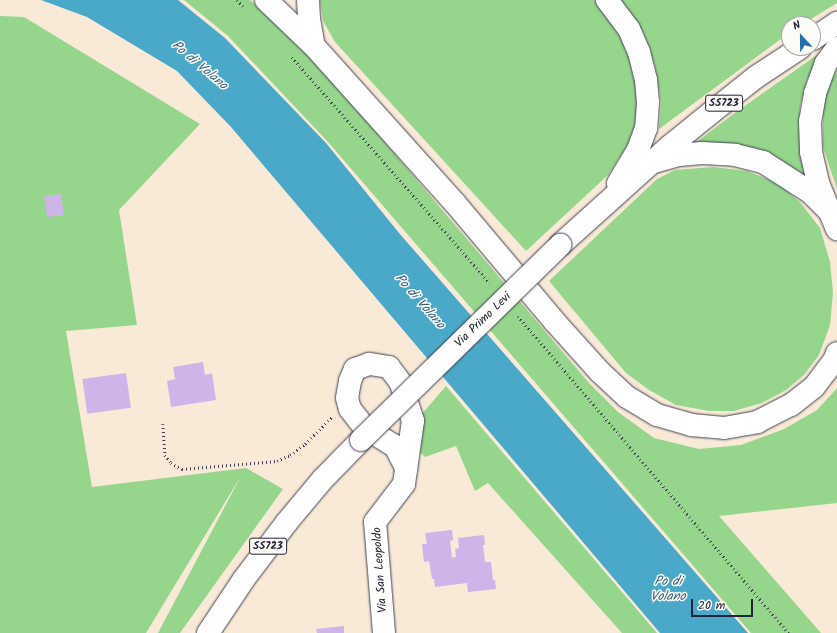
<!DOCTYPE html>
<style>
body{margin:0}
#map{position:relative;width:837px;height:633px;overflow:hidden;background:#f8ead7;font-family:Kalam,sans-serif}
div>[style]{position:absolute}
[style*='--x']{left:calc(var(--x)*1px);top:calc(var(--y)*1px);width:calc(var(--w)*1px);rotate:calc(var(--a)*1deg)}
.green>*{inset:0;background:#96d68c}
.water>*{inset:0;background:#4aa9c9}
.building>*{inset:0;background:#ceb5e9;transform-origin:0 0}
.path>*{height:2.5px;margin-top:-1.25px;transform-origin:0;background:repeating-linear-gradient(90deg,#424052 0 1px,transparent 0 4px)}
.roads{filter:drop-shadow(0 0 1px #424052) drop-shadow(0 0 1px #424052)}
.minor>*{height:22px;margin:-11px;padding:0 11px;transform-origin:11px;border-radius:11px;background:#fff}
.major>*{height:22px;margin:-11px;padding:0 11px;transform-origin:11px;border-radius:11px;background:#fff}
.bridges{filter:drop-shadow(0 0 1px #424052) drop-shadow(0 0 1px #424052)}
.major-bridge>*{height:22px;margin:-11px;padding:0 11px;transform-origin:11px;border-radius:11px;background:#fff}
span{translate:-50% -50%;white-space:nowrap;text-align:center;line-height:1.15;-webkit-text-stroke:3px #fdfcf7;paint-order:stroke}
.shield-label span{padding:1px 3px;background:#fdfcf7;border:1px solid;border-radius:3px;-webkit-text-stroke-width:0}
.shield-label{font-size:11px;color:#22223b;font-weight:700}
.street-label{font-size:12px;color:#22223b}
.water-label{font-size:13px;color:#345f7b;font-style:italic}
.north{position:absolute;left:781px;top:16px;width:40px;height:40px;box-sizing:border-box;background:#fdfcf7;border:1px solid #a5a5ac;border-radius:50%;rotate:338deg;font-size:11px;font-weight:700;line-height:16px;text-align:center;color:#22223b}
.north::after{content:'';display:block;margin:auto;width:14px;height:18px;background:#1f6fb2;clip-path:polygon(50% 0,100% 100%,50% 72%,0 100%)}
.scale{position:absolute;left:691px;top:599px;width:62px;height:18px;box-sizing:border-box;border:2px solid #22223b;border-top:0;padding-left:5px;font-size:12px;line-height:14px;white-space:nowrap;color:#22223b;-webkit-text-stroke:3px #fdfcf7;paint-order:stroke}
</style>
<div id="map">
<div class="green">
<div style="clip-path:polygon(184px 0,250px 0,299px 41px,589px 383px,618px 412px,654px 438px,699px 449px,741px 445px,784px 429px,817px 410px,837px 388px,837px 503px,719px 516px,821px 633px,751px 633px,328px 142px,228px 36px)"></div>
<div style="clip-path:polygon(320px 0,594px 0,626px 42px,635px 72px,639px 104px,634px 135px,608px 175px,526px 251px,335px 42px,323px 21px)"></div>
<div style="clip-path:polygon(618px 0,837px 0,837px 3px,803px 24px,789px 24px,789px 33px,659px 129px,661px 102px,655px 66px,644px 34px)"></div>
<div style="clip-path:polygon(0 16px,24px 17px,200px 124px,119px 210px,137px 325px,66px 331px,92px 487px,246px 468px,283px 489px,180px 633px,158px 633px,241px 476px,146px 633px,0 633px)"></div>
<div style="clip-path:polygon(821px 52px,807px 80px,800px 106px,799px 131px,801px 157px,812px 185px,690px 147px,732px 115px)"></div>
<div style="clip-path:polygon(837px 69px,837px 189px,823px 147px,823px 99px)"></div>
<div style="clip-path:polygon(713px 167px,747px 171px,777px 183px,800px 202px,820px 228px,830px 262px,833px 293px,830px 325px,819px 355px,804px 375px,786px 390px,762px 403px,734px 411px,709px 411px,676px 405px,649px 390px,626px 373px,549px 281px,657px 179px,675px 170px)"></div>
<div style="clip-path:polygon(446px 386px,657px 633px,622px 633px,488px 483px,475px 491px,456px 446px,425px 457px,416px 449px,421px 415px)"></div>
</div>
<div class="water">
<div style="clip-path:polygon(41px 0,178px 0,225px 38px,326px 143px,399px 233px,748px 633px,660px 633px,231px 127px,177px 71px,87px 17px)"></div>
</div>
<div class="building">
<div style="left:61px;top:194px;width:21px;height:17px;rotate:82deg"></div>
<div style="clip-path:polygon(203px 362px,205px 375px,212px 373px,216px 400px,171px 407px,167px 381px,175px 379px,173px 367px)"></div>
<div style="left:126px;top:373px;width:35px;height:44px;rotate:82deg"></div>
<div style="clip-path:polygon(452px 530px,453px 540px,450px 541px,452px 558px,456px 557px,455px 549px,459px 548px,458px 538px,484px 535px,485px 545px,483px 545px,485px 562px,491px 562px,493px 580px,495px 580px,496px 589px,468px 592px,467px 583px,435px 587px,434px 579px,432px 579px,429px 561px,424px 562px,422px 544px,427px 544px,425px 533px)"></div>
<div style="clip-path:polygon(344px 626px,344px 633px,317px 633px,316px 629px)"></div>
</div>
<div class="path">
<div style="--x:237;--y:0;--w:11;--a:45"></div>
<div style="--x:292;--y:57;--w:300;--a:48.8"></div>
<div style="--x:518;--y:316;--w:417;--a:49.5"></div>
<div style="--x:163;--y:424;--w:31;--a:86"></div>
<div style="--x:165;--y:455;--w:10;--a:53"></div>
<div style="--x:171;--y:463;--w:13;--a:29"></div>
<div style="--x:182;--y:469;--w:95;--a:-4.8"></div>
<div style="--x:277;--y:461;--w:14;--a:-25"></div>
<div style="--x:290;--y:455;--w:19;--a:-36"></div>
<div style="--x:305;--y:444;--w:38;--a:-45"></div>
</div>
<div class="roads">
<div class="minor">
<div style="--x:384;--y:633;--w:111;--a:-94.6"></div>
<div style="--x:375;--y:522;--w:48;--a:-52.7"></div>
<div style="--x:404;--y:484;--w:64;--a:-81.9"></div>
<div style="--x:413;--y:421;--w:40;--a:-108"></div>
<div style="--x:401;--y:383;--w:20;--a:-127"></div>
<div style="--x:389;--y:367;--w:20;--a:-171"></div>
<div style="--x:369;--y:364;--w:15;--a:160"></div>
<div style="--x:355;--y:369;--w:13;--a:113"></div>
<div style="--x:350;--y:381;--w:17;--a:100"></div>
<div style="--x:347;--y:398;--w:11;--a:75"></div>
<div style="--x:350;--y:409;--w:23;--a:52"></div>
<div style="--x:364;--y:427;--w:36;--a:32"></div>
<div style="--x:395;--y:446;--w:25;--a:63"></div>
</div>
<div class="major">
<div style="--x:266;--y:0;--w:66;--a:43.8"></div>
<div style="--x:314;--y:46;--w:210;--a:48.1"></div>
<div style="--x:454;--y:202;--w:157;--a:49.9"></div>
<div style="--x:555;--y:322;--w:67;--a:48"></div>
<div style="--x:600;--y:372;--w:37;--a:43"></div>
<div style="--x:627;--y:397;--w:35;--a:31"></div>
<div style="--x:657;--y:415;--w:35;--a:16"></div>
<div style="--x:691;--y:425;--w:33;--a:5"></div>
<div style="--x:724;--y:428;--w:34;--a:-10"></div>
<div style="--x:757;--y:422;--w:38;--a:-27"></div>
<div style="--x:791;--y:405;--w:29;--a:-38"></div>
<div style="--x:814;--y:387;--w:35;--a:-53"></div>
<div style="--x:835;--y:359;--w:6;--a:-72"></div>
<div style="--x:308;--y:0;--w:19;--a:87"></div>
<div style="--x:309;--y:19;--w:27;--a:80"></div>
<div style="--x:607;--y:0;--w:36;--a:53"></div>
<div style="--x:629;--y:29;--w:25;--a:67"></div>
<div style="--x:639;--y:52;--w:29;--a:76"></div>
<div style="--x:646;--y:80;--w:22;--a:85"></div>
<div style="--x:648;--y:102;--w:26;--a:94"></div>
<div style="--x:646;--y:128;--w:23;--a:110"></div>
<div style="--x:638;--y:150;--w:39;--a:121"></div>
<div style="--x:813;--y:39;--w:29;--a:-34"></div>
<div style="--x:837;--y:48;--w:19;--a:126"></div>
<div style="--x:826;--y:63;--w:33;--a:110"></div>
<div style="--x:815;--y:94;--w:27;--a:100"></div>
<div style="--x:810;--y:121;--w:31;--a:88"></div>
<div style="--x:811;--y:152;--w:32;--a:77"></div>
<div style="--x:818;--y:183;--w:50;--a:67.6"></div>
<div style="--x:654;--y:162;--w:26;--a:-16"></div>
<div style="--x:679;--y:155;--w:23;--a:-5"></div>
<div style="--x:702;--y:153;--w:33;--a:3"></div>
<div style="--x:735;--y:155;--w:29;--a:14"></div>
<div style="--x:763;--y:162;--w:56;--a:32.6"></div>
<div style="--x:810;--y:192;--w:28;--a:45"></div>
<div style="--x:560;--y:245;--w:148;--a:-42"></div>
<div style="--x:670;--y:146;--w:54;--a:-39"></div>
<div style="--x:712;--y:112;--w:56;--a:-38.5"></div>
<div style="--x:756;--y:77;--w:53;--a:-33.4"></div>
<div style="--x:208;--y:633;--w:65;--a:-56.3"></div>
<div style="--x:244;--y:579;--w:71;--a:-53"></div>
<div style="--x:287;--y:522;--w:56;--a:-50.1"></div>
<div style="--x:323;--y:479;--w:54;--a:-45.7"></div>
</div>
</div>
<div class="bridges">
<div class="major-bridge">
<div style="--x:361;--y:440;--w:279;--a:-44.4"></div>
</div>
</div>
<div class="shield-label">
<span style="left:724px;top:103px">SS723</span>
<span style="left:268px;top:546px">SS723</span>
</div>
<div class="street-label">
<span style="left:483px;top:320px;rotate:-44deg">Via Primo Levi</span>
<span style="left:380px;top:570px;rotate:-94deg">Via San Leopoldo</span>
</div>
<div class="water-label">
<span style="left:199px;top:66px;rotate:40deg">Po di Volano</span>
<span style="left:419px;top:302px;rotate:49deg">Po di Volano</span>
<span style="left:668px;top:590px">Po di<br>Volano</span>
</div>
<div class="north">N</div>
<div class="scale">20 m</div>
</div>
